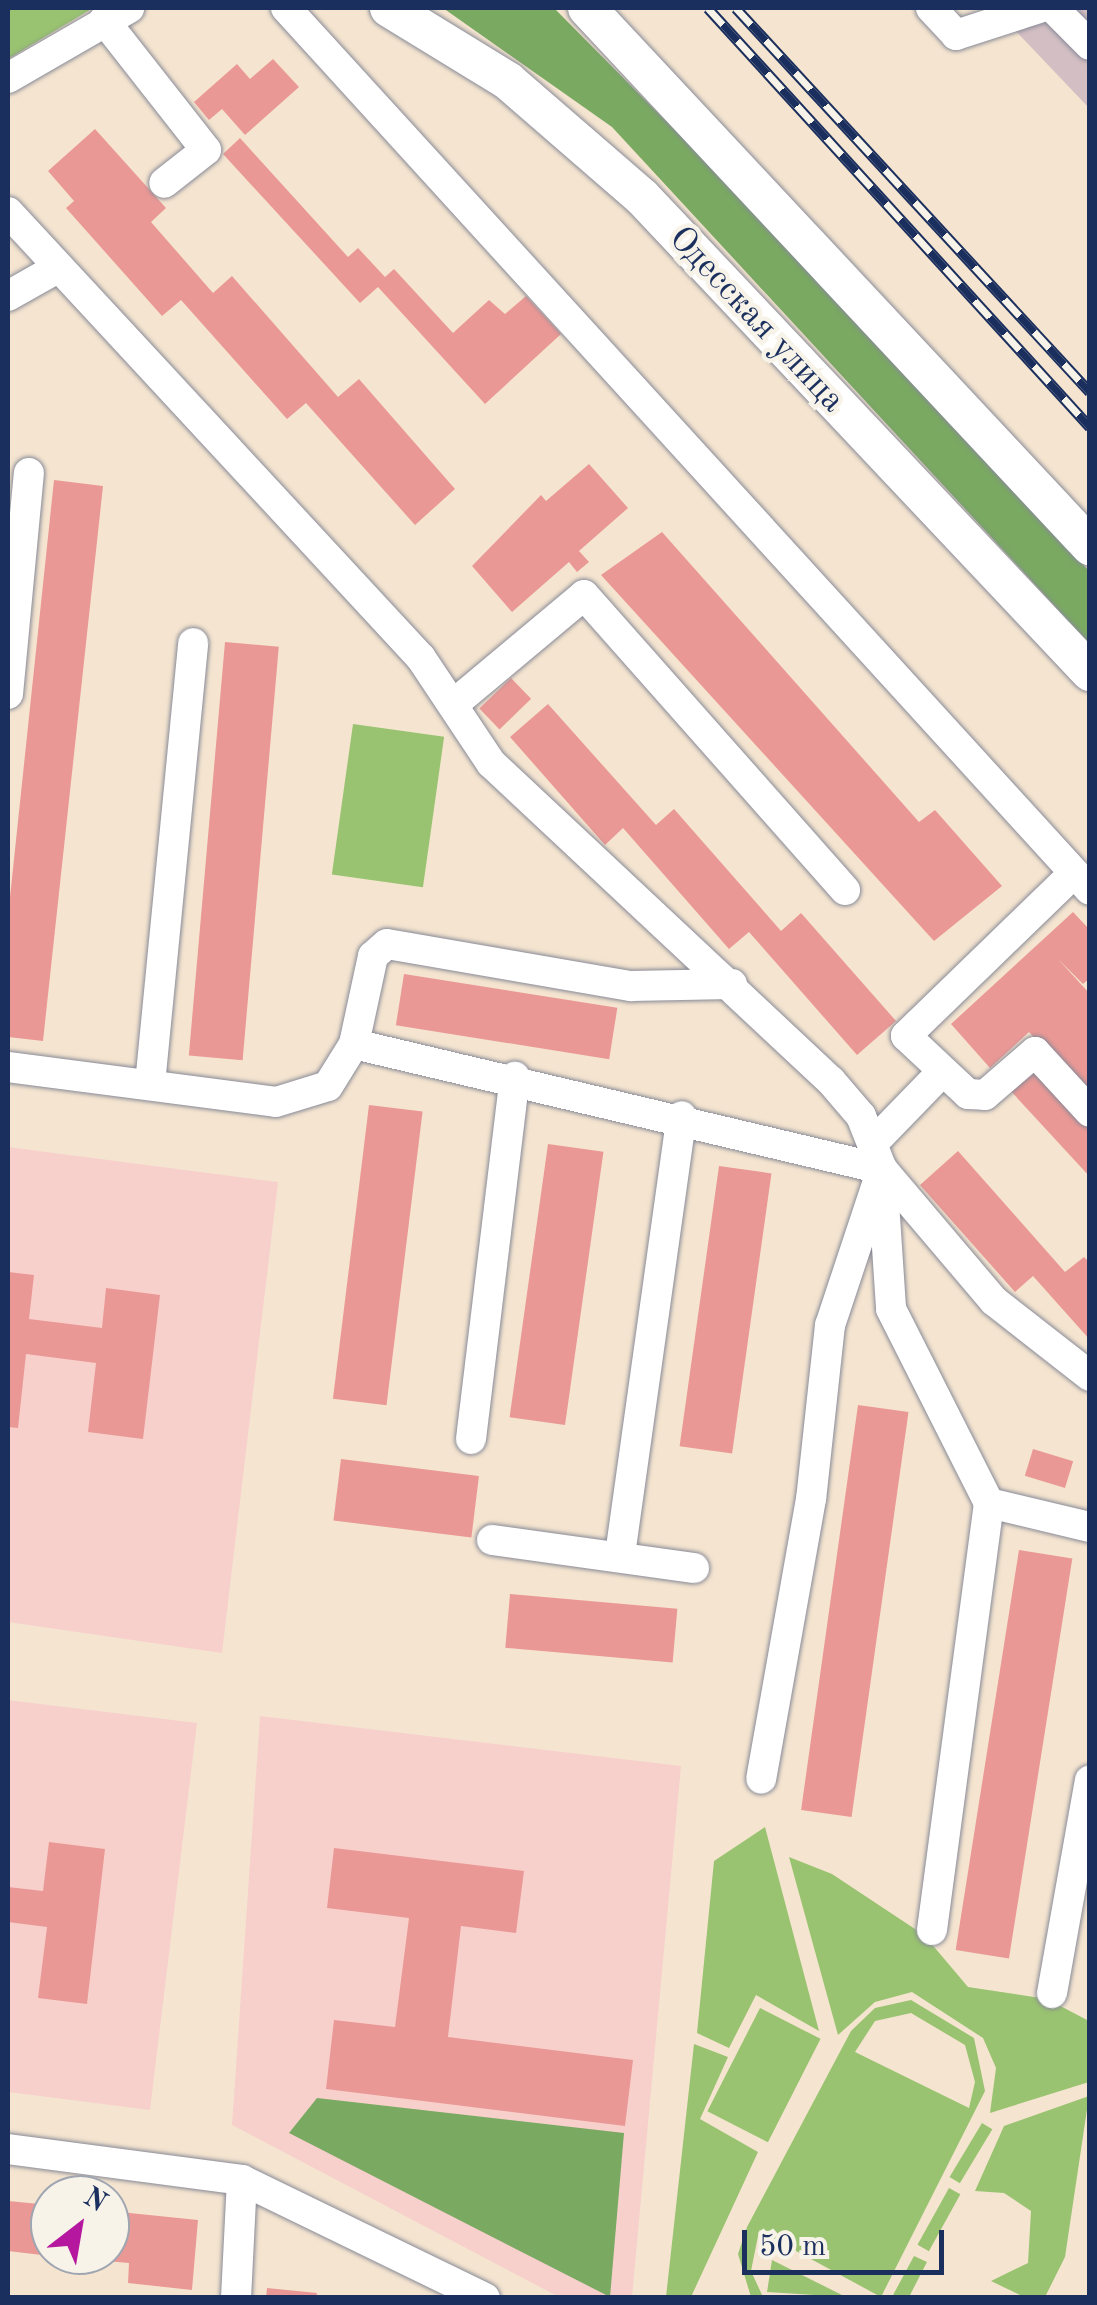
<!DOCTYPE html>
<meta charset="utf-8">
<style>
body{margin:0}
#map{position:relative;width:1097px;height:2305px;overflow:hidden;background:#f5e5d0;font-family:"Old Standard TT",serif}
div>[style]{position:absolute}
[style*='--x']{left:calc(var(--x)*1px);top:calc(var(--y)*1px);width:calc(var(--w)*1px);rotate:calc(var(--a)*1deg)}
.built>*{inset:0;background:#f7d0cc}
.industrial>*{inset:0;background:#d2bec3}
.green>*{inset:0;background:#99c370;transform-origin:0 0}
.forest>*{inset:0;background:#7aa962}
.building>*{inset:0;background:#ea9895;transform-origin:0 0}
.roads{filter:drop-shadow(0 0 2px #888a97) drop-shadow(0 0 2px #888a97)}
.minor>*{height:30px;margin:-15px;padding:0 15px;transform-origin:15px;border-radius:15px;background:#fff}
.major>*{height:38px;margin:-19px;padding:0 19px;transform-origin:19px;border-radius:19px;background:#fff}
.rail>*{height:11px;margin-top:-5.5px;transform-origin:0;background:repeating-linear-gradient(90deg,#f7f3e8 0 22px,#1b2f5e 0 44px);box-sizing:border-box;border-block:2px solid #1b2f5e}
span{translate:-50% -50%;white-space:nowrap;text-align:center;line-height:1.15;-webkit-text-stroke:9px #f7f3e8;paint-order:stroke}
.street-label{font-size:35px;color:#1b2f5e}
.frame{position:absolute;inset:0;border:10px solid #1b2f5e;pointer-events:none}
.north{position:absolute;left:30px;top:2175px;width:100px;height:100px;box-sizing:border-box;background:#f7f3e8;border:2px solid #9fa5b1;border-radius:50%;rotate:31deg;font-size:28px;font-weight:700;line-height:40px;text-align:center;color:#1b2f5e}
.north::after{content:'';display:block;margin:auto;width:35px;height:45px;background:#b5179e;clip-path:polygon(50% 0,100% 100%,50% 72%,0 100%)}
.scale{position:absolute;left:742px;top:2230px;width:202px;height:45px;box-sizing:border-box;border:5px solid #1b2f5e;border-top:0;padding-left:12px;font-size:30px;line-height:35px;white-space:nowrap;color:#1b2f5e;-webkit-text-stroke:8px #f7f3e8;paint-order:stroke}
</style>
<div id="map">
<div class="built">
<div style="clip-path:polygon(8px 1147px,278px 1182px,222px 1653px,8px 1622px)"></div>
<div style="clip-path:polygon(8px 1700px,197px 1723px,150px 2110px,8px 2092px)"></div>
<div style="clip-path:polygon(260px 1716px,681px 1766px,632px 2297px,559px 2297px,232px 2125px)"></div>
</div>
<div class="industrial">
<div style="clip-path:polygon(994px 8px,1089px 8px,1089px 108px)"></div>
</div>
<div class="green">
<div style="clip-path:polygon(8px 8px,93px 8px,8px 59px)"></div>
<div style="left:353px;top:724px;width:92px;height:152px;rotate:8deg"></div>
<div style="clip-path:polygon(765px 1827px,819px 2031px,756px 1995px,729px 2048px,697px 2033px,714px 1861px)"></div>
<div style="clip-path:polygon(789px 1857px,832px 1874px,924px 1935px,968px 1987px,1047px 1999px,1089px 2021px,1089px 2082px,990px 2113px,996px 2068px,983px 2038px,912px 1992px,875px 2002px,838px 2035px)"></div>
<div style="clip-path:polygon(evenodd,911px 2000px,974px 2038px,985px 2091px,881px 2297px,759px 2231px,751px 2271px,763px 2297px,751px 2297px,738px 2254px,747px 2227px,851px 2031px,875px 2008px,911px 2000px,911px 2013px,965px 2045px,975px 2082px,969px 2108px,855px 2052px,875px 2021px,911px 2013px)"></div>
<div style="left:760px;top:2008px;width:68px;height:116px;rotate:27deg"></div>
<div style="clip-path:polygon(694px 2044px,728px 2057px,700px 2119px,758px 2152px,691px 2297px,666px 2297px)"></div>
<div style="clip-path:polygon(1089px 2096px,1065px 2257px,1045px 2297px,1024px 2297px,991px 2281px,1028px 2263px,1031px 2211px,1004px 2193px,975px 2191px,1004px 2126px)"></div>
<div style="left:982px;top:2123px;width:12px;height:63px;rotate:31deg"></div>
<div style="left:949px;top:2188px;width:13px;height:65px;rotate:29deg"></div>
<div style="clip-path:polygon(914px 2256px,927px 2262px,909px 2297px,892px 2297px)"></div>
<div style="clip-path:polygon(772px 2260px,846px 2297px,767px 2292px)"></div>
</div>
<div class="forest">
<div style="clip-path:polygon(443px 8px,554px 8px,864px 321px,1089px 571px,1089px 643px,612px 127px)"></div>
<div style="clip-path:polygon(317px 2098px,624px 2133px,610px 2297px,289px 2133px)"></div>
</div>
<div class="building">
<div style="clip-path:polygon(273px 59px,299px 87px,245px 135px,222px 109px,209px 120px,194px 102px,237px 64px,250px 79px)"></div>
<div style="clip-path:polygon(95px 129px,166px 208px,151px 222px,213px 293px,232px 276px,338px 397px,359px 379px,455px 489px,415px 525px,306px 403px,287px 419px,181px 300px,162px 316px,66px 208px,74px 201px,48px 171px)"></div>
<div style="clip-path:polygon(240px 138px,348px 257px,358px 248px,385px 277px,394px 269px,453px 333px,489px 300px,505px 314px,526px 296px,561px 334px,485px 404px,378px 287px,360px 303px,223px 154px)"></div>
<div style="clip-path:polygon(589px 464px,628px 508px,579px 551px,589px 562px,577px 572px,569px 562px,512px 612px,472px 566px,541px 495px,546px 501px)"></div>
<div style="clip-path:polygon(54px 480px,103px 486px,43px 1041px,8px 1037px,8px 916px)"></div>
<div style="clip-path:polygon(662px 532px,919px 822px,935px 810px,1002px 886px,934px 941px,601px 575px)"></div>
<div style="left:225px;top:642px;width:54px;height:415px;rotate:5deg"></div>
<div style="left:511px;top:678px;width:29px;height:44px;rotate:46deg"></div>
<div style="clip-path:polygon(548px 704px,656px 825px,674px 809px,781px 931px,801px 913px,896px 1021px,857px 1055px,749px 932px,729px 949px,623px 828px,605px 845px,510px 737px)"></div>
<div style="clip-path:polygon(1073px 912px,1090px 930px,1090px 978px,1083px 984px,1057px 958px,1090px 994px,1090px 1099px,1029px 1032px,990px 1068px,951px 1024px)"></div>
<div style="left:404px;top:974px;width:216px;height:52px;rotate:9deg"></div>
<div style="clip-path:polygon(1035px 1065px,1090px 1125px,1090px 1177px,1008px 1088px)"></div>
<div style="left:369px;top:1105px;width:54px;height:296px;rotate:7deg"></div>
<div style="left:548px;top:1144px;width:56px;height:276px;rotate:8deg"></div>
<div style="clip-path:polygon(958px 1151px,1065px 1272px,1084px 1257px,1090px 1263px,1090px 1340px,1033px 1276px,1015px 1292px,920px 1185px)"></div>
<div style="left:719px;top:1166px;width:53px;height:283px;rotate:8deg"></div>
<div style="clip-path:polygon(8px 1272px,34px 1275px,29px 1319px,102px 1328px,106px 1288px,160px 1295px,143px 1439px,88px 1432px,96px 1363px,26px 1354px,18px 1428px,8px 1427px)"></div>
<div style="left:858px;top:1405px;width:51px;height:409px;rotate:8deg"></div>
<div style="left:1033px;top:1449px;width:42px;height:28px;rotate:17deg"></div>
<div style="left:341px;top:1459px;width:139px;height:62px;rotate:7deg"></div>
<div style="left:1019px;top:1550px;width:54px;height:405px;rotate:9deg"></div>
<div style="left:510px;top:1594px;width:168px;height:54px;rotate:5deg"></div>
<div style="clip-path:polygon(49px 1842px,105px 1849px,87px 2004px,38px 1998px,47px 1927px,8px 1922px,8px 1887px,43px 1891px)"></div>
<div style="clip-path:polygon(334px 1848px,524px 1871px,516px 1933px,461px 1926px,448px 2037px,633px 2060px,625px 2126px,326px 2089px,334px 2020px,395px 2027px,409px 1918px,327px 1908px)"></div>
<div style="clip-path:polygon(8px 2201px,50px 2205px,50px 2256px,8px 2251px)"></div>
<div style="clip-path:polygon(110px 2211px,198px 2220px,192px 2290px,128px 2283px,129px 2263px,70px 2258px,110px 2255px)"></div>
<div style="clip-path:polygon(267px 2288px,317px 2293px,316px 2298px,266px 2298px)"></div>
</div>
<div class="roads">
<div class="minor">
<div style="--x:286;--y:8;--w:1193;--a:47.65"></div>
<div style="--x:931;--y:8;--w:37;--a:47"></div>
<div style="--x:956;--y:35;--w:87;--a:-18"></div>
<div style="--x:1053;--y:8;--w:52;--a:45"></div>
<div style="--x:104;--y:20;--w:165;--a:51.9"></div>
<div style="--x:206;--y:150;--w:53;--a:141.8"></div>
<div style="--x:8;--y:78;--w:140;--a:-30"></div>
<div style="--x:8;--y:212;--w:608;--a:47.2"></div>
<div style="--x:421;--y:658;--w:126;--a:56.3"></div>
<div style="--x:491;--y:763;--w:466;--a:43.1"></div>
<div style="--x:831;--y:1081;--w:46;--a:49.4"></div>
<div style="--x:861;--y:1116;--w:57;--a:68.4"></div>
<div style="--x:882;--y:1169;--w:173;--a:49.7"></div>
<div style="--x:994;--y:1301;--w:122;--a:38"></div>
<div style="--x:8;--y:296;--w:53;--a:-29.5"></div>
<div style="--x:8;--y:694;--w:222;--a:-84.6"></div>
<div style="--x:455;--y:703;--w:168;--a:-39.9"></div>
<div style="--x:584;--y:595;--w:394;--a:48.5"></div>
<div style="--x:1074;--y:873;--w:234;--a:135.9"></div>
<div style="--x:906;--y:1036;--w:85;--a:43.1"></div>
<div style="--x:968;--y:1094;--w:17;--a:3"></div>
<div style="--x:985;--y:1095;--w:66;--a:-40.7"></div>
<div style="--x:1035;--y:1052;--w:81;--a:47.5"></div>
<div style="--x:354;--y:1044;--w:90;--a:-77.8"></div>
<div style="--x:373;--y:956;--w:18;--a:-41"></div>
<div style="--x:387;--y:944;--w:248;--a:9.8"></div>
<div style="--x:631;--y:986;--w:101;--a:-1.1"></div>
<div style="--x:8;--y:1067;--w:270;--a:7.4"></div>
<div style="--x:276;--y:1102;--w:54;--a:-17.1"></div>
<div style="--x:328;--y:1086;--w:49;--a:-58.2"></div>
<div style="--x:354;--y:1044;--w:543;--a:13.32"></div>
<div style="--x:882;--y:1169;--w:164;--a:108.4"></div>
<div style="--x:830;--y:1325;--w:175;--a:96.2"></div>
<div style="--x:811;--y:1499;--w:284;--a:100.1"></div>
<div style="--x:150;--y:1084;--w:443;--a:-84.4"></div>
<div style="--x:875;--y:1141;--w:93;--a:-45.9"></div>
<div style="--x:883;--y:1187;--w:122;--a:86.2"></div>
<div style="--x:891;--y:1309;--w:217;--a:63.2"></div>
<div style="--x:989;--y:1503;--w:104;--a:13.4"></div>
<div style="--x:471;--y:1439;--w:365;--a:-83.1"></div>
<div style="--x:492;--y:1540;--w:204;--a:7.9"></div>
<div style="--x:620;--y:1555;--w:443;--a:-82"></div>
<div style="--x:932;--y:1930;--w:431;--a:-82.4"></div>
<div style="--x:1052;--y:1993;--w:216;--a:-79.9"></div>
<div style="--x:8;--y:2149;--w:236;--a:7.5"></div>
<div style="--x:242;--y:2180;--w:270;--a:25.9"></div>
<div style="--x:236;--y:2298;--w:118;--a:-87.1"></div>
</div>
<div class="major">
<div style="--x:389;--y:8;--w:140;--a:31.5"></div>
<div style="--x:508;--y:81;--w:177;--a:40.9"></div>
<div style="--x:642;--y:197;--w:653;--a:46.68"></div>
<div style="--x:587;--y:8;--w:737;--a:46.93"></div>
</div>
</div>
<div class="rail">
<div style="--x:708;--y:8;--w:567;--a:47.64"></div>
<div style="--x:736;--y:8;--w:522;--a:47.33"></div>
</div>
<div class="street-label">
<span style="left:756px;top:320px;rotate:47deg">Одесская улица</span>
</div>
<div class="frame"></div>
<div class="north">N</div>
<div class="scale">50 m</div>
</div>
